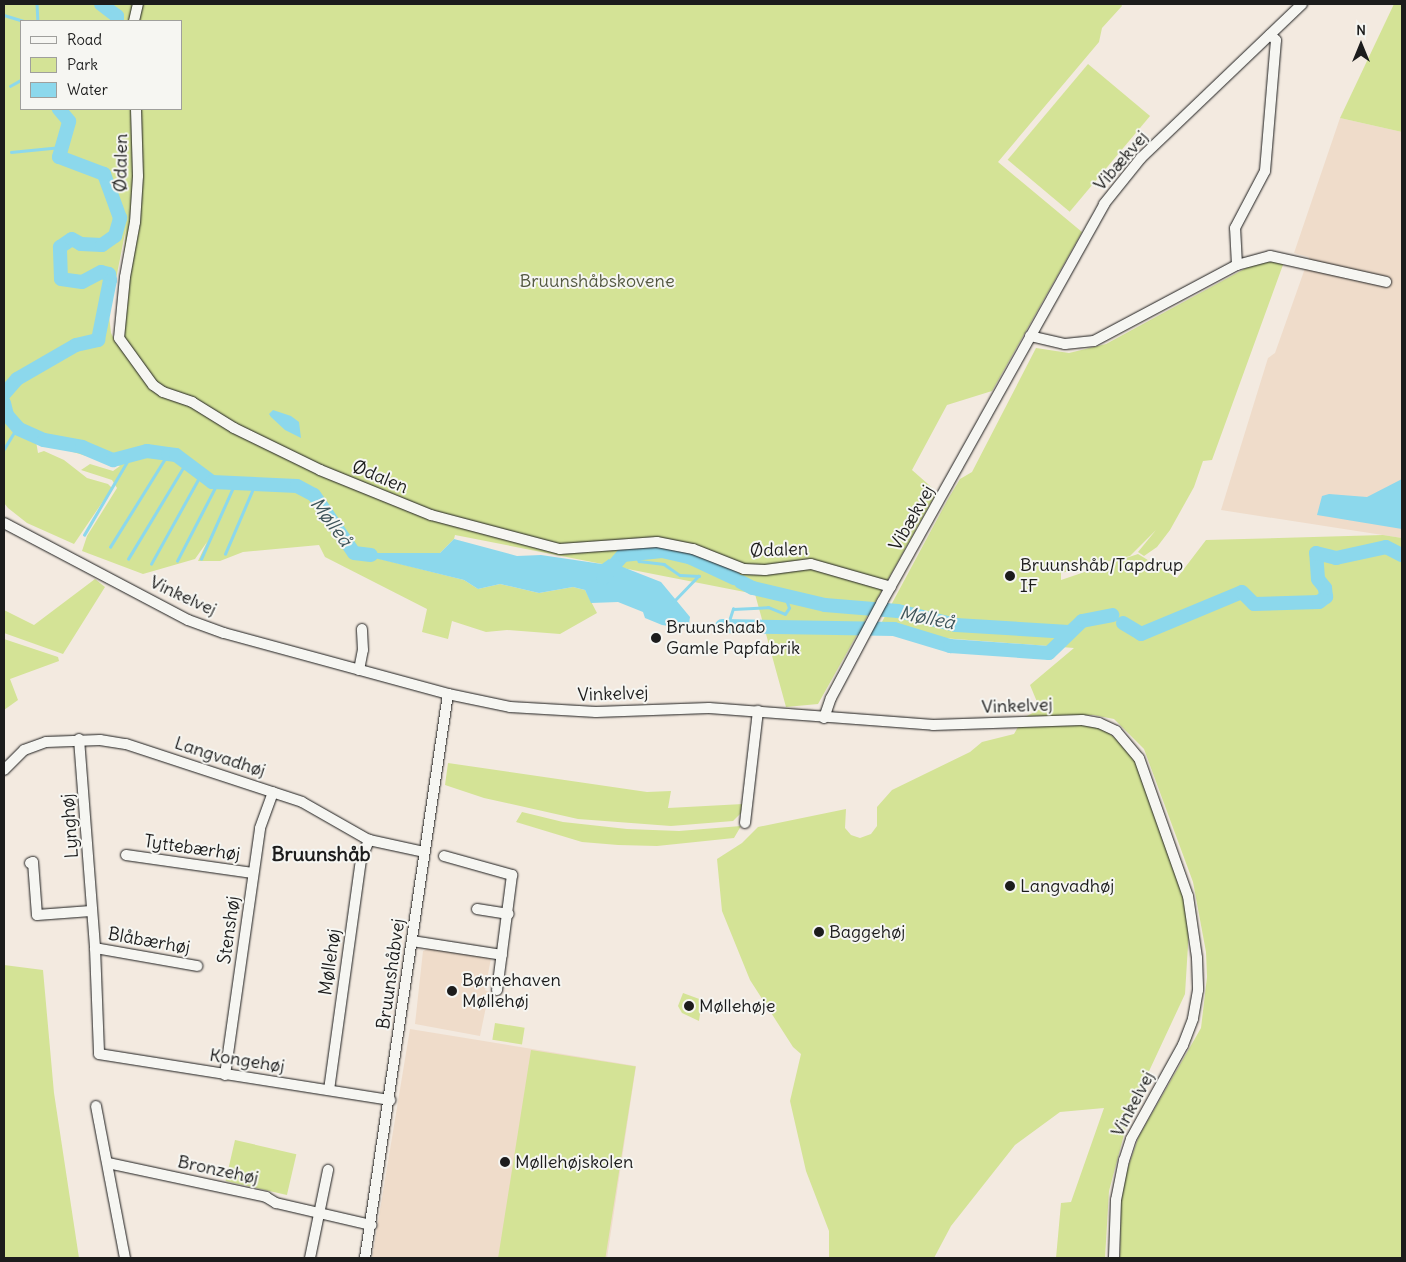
<!DOCTYPE html>
<meta charset="utf-8">
<style>
body{margin:0}
#map{position:relative;width:1406px;height:1262px;overflow:hidden;background:#f3eae0;font-family:Delius,sans-serif}
div>[style]{position:absolute}
[style*='--x']{left:calc(var(--x)*1px);top:calc(var(--y)*1px);width:calc(var(--w)*1px);rotate:calc(var(--a)*1deg)}
.built>*{inset:0;background:#efdcca}
.green>*{inset:0;background:#d4e396;transform-origin:0 0}
.water>*{inset:0;background:#8cd8ec}
.stream>*{height:2.5px;margin:-1.25px;padding:0 1.25px;transform-origin:1.25px;border-radius:1.25px;background:#8cd8ec}
.river>*{height:14px;margin:-7px;padding:0 7px;transform-origin:7px;border-radius:7px;background:#8cd8ec}
.roads{filter:drop-shadow(0 0 1px #1c1c1c) drop-shadow(0 0 1px #1c1c1c)}
.minor>*{height:10px;margin:-5px;padding:0 5px;transform-origin:5px;border-radius:5px;background:#f6f6f2}
.dots>*{width:14px;height:14px;translate:-50% -50%;box-sizing:border-box;border:2px solid #f6f6f2;border-radius:50%}
span{translate:-50% -50%;white-space:nowrap;text-align:center;line-height:1.15;-webkit-text-stroke:4px #f6f6f2;paint-order:stroke}
.street-label{font-size:18px;color:#1c1c1c}
.park-label{font-size:18px;color:#535841}
.poi-label{font-size:18px;color:#1c1c1c}
.left{translate:0 -50%;text-align:left}
.water-label{font-size:19px;color:#3e545a;font-style:italic}
.quarter-label{font-size:20px;color:#1c1c1c;font-weight:700}
.frame{position:absolute;inset:0;border:5px solid #1c1c1c;pointer-events:none}
.legend{position:absolute;left:20px;top:20px;width:162px;height:90px;box-sizing:border-box;background:#f6f6f2;border:1px solid #9f9f9c;margin:0;padding:6px 9px;list-style:none;font-size:15px;color:#1c1c1c}
.legend li{display:flex;align-items:center;gap:10px;height:25px}
.legend b{width:25px;border:1px solid #9f9f9c}
.north{position:absolute;left:1336px;top:20px;width:50px;height:50px;-webkit-text-stroke:4px #f6f6f2;paint-order:stroke;rotate:0deg;font-size:14px;font-weight:700;line-height:20px;text-align:center;color:#1c1c1c}
.north::after{content:'';display:block;margin:auto;width:18px;height:22px;background:#1c1c1c;clip-path:polygon(50% 0,100% 100%,50% 72%,0 100%)}
</style>
<div id="map">
<div class="built">
<div style="clip-path:polygon(1340px 118px,1402px 132px,1402px 538px,1221px 510px,1268px 358px,1275px 353px,1309px 257px,1294px 253px)"></div>
<div style="clip-path:polygon(430px 948px,491px 958px,485px 990px,489px 992px,480px 1036px,415px 1024px,423px 951px)"></div>
<div style="clip-path:polygon(410px 1029px,636px 1066px,607px 1258px,372px 1258px)"></div>
</div>
<div class="green">
<div style="clip-path:polygon(evenodd,4px 4px,1121px 4px,1122px 6px,1102px 28px,1099px 42px,998px 162px,1082px 232px,992px 391px,947px 405px,912px 470px,937px 492px,818px 704px,786px 707px,755px 594px,455px 535px,454px 539px,440px 553px,357px 553px,464px 580px,478px 589px,500px 584px,539px 593px,573px 587px,585px 590px,597px 613px,560px 634px,507px 630px,486px 632px,452px 621px,448px 639px,422px 632px,427px 609px,325px 557px,319px 545px,243px 552px,220px 561px,198px 561px,207px 542px,195px 559px,143px 574px,82px 551px,87px 536px,117px 488px,112px 480px,81px 470px,90px 464px,113px 471px,120px 466px,36px 441px,38px 453px,44px 451px,64px 460px,87px 478px,108px 484px,112px 488px,74px 544px,27px 523px,8px 508px,4px 503px,4px 421px,13px 431px,29px 438px,13px 428px,4px 416px,4px 4px,21px 21px,181px 21px,181px 109px,21px 109px,21px 21px,4px 4px,126px 228px,117px 345px,111px 333px,109px 315px,126px 228px)"></div>
<div style="clip-path:polygon(1394px 4px,1402px 4px,1402px 132px,1340px 118px)"></div>
<div style="left:1088px;top:64px;width:81px;height:125px;rotate:40deg"></div>
<div style="clip-path:polygon(1264px 262px,1284px 262px,1212px 460px,1203px 461px,1194px 487px,1170px 530px,1157px 547px,1144px 556px,1138px 552px,1156px 530px,1130px 556px,1061px 573px,1061px 580px,1138px 554px,1177px 578px,1206px 540px,1383px 535px,1402px 538px,1402px 1258px,1120px 1258px,1121px 1201px,1126px 1173px,1139px 1136px,1201px 1028px,1207px 977px,1206px 952px,1193px 882px,1144px 749px,1114px 719px,1093px 715px,1025px 717px,1040px 709px,1030px 685px,1074px 648px,876px 633px,948px 499px,960px 479px,972px 472px,1036px 348px,1069px 353px,1106px 344px,1248px 267px)"></div>
<div style="clip-path:polygon(95px 579px,105px 587px,63px 654px,4px 633px,4px 610px,34px 625px)"></div>
<div style="clip-path:polygon(4px 639px,58px 657px,59px 661px,10px 679px,18px 700px,4px 710px)"></div>
<div style="clip-path:polygon(1079px 724px,1104px 729px,1128px 749px,1142px 774px,1190px 913px,1185px 994px,1130px 1112px,1109px 1191px,1105px 1258px,1056px 1258px,1061px 1203px,1071px 1202px,1104px 1108px,1060px 1112px,1015px 1145px,951px 1226px,934px 1258px,829px 1258px,829px 1231px,806px 1171px,790px 1101px,801px 1054px,793px 1047px,750px 980px,722px 911px,717px 859px,742px 843px,758px 827px,846px 809px,845px 828px,851px 835px,860px 838px,871px 834px,877px 826px,877px 807px,892px 790px,970px 752px,982px 742px,1014px 734px,1018px 727px)"></div>
<div style="clip-path:polygon(448px 763px,647px 792px,671px 791px,668px 808px,743px 804px,742px 812px,733px 821px,671px 826px,578px 819px,484px 798px,445px 785px)"></div>
<div style="clip-path:polygon(522px 812px,563px 822px,627px 829px,679px 831px,741px 826px,734px 838px,657px 846px,618px 845px,582px 842px,516px 822px)"></div>
<div style="clip-path:polygon(4px 965px,43px 970px,54px 1093px,79px 1258px,4px 1258px)"></div>
<div style="clip-path:polygon(683px 993px,702px 1000px,699px 1021px,682px 1013px,678px 1006px)"></div>
<div style="left:495px;top:1023px;width:30px;height:17px;rotate:9deg"></div>
<div style="left:531px;top:1050px;width:106px;height:210px;rotate:9deg"></div>
<div style="left:235px;top:1140px;width:63px;height:42px;rotate:13deg"></div>
</div>
<div class="water">
<div style="clip-path:polygon(273px 410px,291px 416px,299px 422px,301px 438px,285px 430px,271px 417px,269px 414px)"></div>
<div style="clip-path:polygon(1402px 479px,1402px 529px,1317px 515px,1322px 496px,1329px 494px,1367px 497px)"></div>
<div style="clip-path:polygon(454px 539px,517px 556px,541px 555px,602px 564px,609px 559px,615px 564px,661px 582px,690px 617px,689px 624px,682px 628px,662px 625px,645px 618px,643px 612px,618px 602px,591px 603px,585px 590px,573px 587px,539px 593px,500px 584px,478px 589px,464px 580px,354px 553px,440px 553px)"></div>
</div>
<div class="stream">
<div style="--x:37;--y:4;--w:17;--a:87"></div>
<div style="--x:4;--y:15;--w:21;--a:17"></div>
<div style="--x:10;--y:86;--w:13;--a:-29"></div>
<div style="--x:11;--y:152;--w:50;--a:-5.7"></div>
<div style="--x:4;--y:449;--w:26;--a:-59"></div>
<div style="--x:84;--y:535;--w:93;--a:-59.6"></div>
<div style="--x:110;--y:547;--w:110;--a:-58.1"></div>
<div style="--x:635;--y:552;--w:10;--a:66"></div>
<div style="--x:639;--y:561;--w:25;--a:7"></div>
<div style="--x:664;--y:564;--w:19;--a:35"></div>
<div style="--x:680;--y:575;--w:19;--a:3"></div>
<div style="--x:699;--y:576;--w:37;--a:134"></div>
<div style="--x:225;--y:554;--w:76;--a:-66.8"></div>
<div style="--x:128;--y:559;--w:112;--a:-58.9"></div>
<div style="--x:201;--y:559;--w:83;--a:-65.9"></div>
<div style="--x:177;--y:561;--w:89;--a:-62.6"></div>
<div style="--x:151;--y:564;--w:103;--a:-60.9"></div>
<div style="--x:728;--y:624;--w:16;--a:-72"></div>
<div style="--x:733;--y:609;--w:35;--a:-3"></div>
<div style="--x:768;--y:607;--w:18;--a:22"></div>
<div style="--x:785;--y:614;--w:7;--a:-56"></div>
<div style="--x:789;--y:608;--w:15;--a:-110"></div>
</div>
<div class="river">
<div style="--x:101;--y:4;--w:20;--a:37"></div>
<div style="--x:117;--y:16;--w:5;--a:90"></div>
<div style="--x:4;--y:394;--w:20;--a:-49"></div>
<div style="--x:17;--y:379;--w:68;--a:-30"></div>
<div style="--x:76;--y:345;--w:23;--a:-13"></div>
<div style="--x:98;--y:340;--w:61;--a:-78.7"></div>
<div style="--x:110;--y:280;--w:6;--a:-99"></div>
<div style="--x:109;--y:274;--w:8;--a:-166"></div>
<div style="--x:101;--y:272;--w:21;--a:152"></div>
<div style="--x:82;--y:282;--w:21;--a:-172"></div>
<div style="--x:61;--y:279;--w:32;--a:-92"></div>
<div style="--x:60;--y:247;--w:14;--a:-34"></div>
<div style="--x:72;--y:239;--w:10;--a:29"></div>
<div style="--x:81;--y:244;--w:21;--a:3"></div>
<div style="--x:102;--y:245;--w:16;--a:-35"></div>
<div style="--x:115;--y:236;--w:19;--a:-74"></div>
<div style="--x:120;--y:218;--w:47;--a:-110"></div>
<div style="--x:104;--y:174;--w:48;--a:-159.3"></div>
<div style="--x:59;--y:157;--w:37;--a:-74"></div>
<div style="--x:69;--y:121;--w:16;--a:-130"></div>
<div style="--x:4;--y:403;--w:12;--a:76"></div>
<div style="--x:7;--y:415;--w:18;--a:49"></div>
<div style="--x:19;--y:429;--w:27;--a:24"></div>
<div style="--x:44;--y:440;--w:39;--a:10"></div>
<div style="--x:82;--y:447;--w:34;--a:23"></div>
<div style="--x:113;--y:460;--w:35;--a:-15"></div>
<div style="--x:147;--y:451;--w:21;--a:8"></div>
<div style="--x:168;--y:454;--w:8;--a:7"></div>
<div style="--x:176;--y:455;--w:45;--a:36.9"></div>
<div style="--x:212;--y:482;--w:85;--a:2.7"></div>
<div style="--x:297;--y:486;--w:19;--a:28"></div>
<div style="--x:314;--y:495;--w:70;--a:55.4"></div>
<div style="--x:354;--y:553;--w:17;--a:7"></div>
<div style="--x:603;--y:578;--w:30;--a:-49"></div>
<div style="--x:623;--y:555;--w:39;--a:-6"></div>
<div style="--x:662;--y:551;--w:28;--a:13"></div>
<div style="--x:689;--y:557;--w:50;--a:25"></div>
<div style="--x:741;--y:582;--w:13;--a:27"></div>
<div style="--x:753;--y:588;--w:74;--a:13.3"></div>
<div style="--x:825;--y:605;--w:73;--a:4.7"></div>
<div style="--x:898;--y:611;--w:60;--a:13.6"></div>
<div style="--x:956;--y:625;--w:113;--a:3.5"></div>
<div style="--x:1123;--y:623;--w:21;--a:31"></div>
<div style="--x:1141;--y:634;--w:109;--a:-22.6"></div>
<div style="--x:1242;--y:592;--w:17;--a:45"></div>
<div style="--x:1254;--y:604;--w:65;--a:-1.8"></div>
<div style="--x:1319;--y:602;--w:9;--a:-36"></div>
<div style="--x:1326;--y:597;--w:9;--a:-96"></div>
<div style="--x:1325;--y:588;--w:11;--a:-128"></div>
<div style="--x:1318;--y:579;--w:26;--a:-94"></div>
<div style="--x:1316;--y:553;--w:21;--a:14"></div>
<div style="--x:1336;--y:558;--w:51;--a:-12.4"></div>
<div style="--x:1386;--y:547;--w:18;--a:27"></div>
<div style="--x:722;--y:626;--w:172;--a:1"></div>
<div style="--x:894;--y:629;--w:59;--a:16.9"></div>
<div style="--x:950;--y:646;--w:99;--a:4"></div>
<div style="--x:1049;--y:653;--w:46;--a:-44.1"></div>
<div style="--x:1082;--y:621;--w:31;--a:-11"></div>
</div>
<div class="roads">
<div class="minor">
<div style="--x:134;--y:21;--w:17;--a:-77"></div>
<div style="--x:136;--y:109;--w:67;--a:88.3"></div>
<div style="--x:138;--y:176;--w:46;--a:93.7"></div>
<div style="--x:135;--y:222;--w:56;--a:100.3"></div>
<div style="--x:125;--y:277;--w:61;--a:95.6"></div>
<div style="--x:119;--y:338;--w:58;--a:54.1"></div>
<div style="--x:153;--y:385;--w:12;--a:35"></div>
<div style="--x:163;--y:392;--w:31;--a:19"></div>
<div style="--x:192;--y:402;--w:49;--a:31.8"></div>
<div style="--x:234;--y:428;--w:96;--a:26"></div>
<div style="--x:320;--y:470;--w:120;--a:22.1"></div>
<div style="--x:431;--y:515;--w:133;--a:14.8"></div>
<div style="--x:560;--y:549;--w:97;--a:-4.1"></div>
<div style="--x:657;--y:542;--w:37;--a:11"></div>
<div style="--x:693;--y:549;--w:55;--a:21.4"></div>
<div style="--x:744;--y:569;--w:21;--a:3"></div>
<div style="--x:765;--y:570;--w:46;--a:-7.4"></div>
<div style="--x:811;--y:564;--w:83;--a:16"></div>
<div style="--x:1237;--y:265;--w:37;--a:-93"></div>
<div style="--x:1235;--y:228;--w:64;--a:-62.2"></div>
<div style="--x:1265;--y:171;--w:131;--a:-85.2"></div>
<div style="--x:1276;--y:40;--w:8;--a:-140"></div>
<div style="--x:1030;--y:336;--w:36;--a:13"></div>
<div style="--x:1065;--y:344;--w:29;--a:-6"></div>
<div style="--x:1094;--y:341;--w:162;--a:-28"></div>
<div style="--x:1237;--y:265;--w:34;--a:-15"></div>
<div style="--x:1270;--y:256;--w:119;--a:12.6"></div>
<div style="--x:4;--y:523;--w:208;--a:27.8"></div>
<div style="--x:188;--y:620;--w:38;--a:20"></div>
<div style="--x:224;--y:633;--w:232;--a:15.2"></div>
<div style="--x:448;--y:694;--w:63;--a:11.8"></div>
<div style="--x:510;--y:707;--w:86;--a:3.3"></div>
<div style="--x:596;--y:712;--w:113;--a:-2"></div>
<div style="--x:709;--y:708;--w:225;--a:4.3"></div>
<div style="--x:933;--y:725;--w:149;--a:-1.9"></div>
<div style="--x:1082;--y:720;--w:17;--a:10"></div>
<div style="--x:1099;--y:723;--w:19;--a:25"></div>
<div style="--x:1116;--y:731;--w:35;--a:50"></div>
<div style="--x:1139;--y:758;--w:146;--a:70.5"></div>
<div style="--x:1188;--y:896;--w:63;--a:81.7"></div>
<div style="--x:1197;--y:958;--w:32;--a:88"></div>
<div style="--x:1198;--y:990;--w:29;--a:100"></div>
<div style="--x:1193;--y:1019;--w:28;--a:111"></div>
<div style="--x:1183;--y:1045;--w:107;--a:119"></div>
<div style="--x:1131;--y:1139;--w:22;--a:108"></div>
<div style="--x:1124;--y:1160;--w:41;--a:101.3"></div>
<div style="--x:1116;--y:1200;--w:58;--a:92"></div>
<div style="--x:359;--y:670;--w:20;--a:-79"></div>
<div style="--x:363;--y:650;--w:21;--a:-93"></div>
<div style="--x:824;--y:718;--w:21;--a:-71"></div>
<div style="--x:831;--y:698;--w:109;--a:-62"></div>
<div style="--x:882;--y:602;--w:456;--a:-60.8"></div>
<div style="--x:1104;--y:204;--w:59;--a:-51.2"></div>
<div style="--x:1141;--y:158;--w:223;--a:-43.7"></div>
<div style="--x:79;--y:739;--w:210;--a:85.6"></div>
<div style="--x:95;--y:948;--w:106;--a:87.8"></div>
<div style="--x:99;--y:1054;--w:295;--a:9"></div>
<div style="--x:4;--y:770;--w:28;--a:-45"></div>
<div style="--x:24;--y:750;--w:23;--a:-20"></div>
<div style="--x:46;--y:742;--w:54;--a:-2.1"></div>
<div style="--x:100;--y:740;--w:26;--a:9"></div>
<div style="--x:126;--y:744;--w:185;--a:18.2"></div>
<div style="--x:302;--y:802;--w:77;--a:29.6"></div>
<div style="--x:369;--y:840;--w:56;--a:12.3"></div>
<div style="--x:745;--y:823;--w:113;--a:-83.4"></div>
<div style="--x:126;--y:855;--w:128;--a:8.1"></div>
<div style="--x:444;--y:856;--w:71;--a:15.6"></div>
<div style="--x:512;--y:875;--w:116;--a:97.4"></div>
<div style="--x:30;--y:863;--w:3;--a:-18"></div>
<div style="--x:33;--y:862;--w:53;--a:85.7"></div>
<div style="--x:37;--y:915;--w:54;--a:-4.2"></div>
<div style="--x:477;--y:909;--w:32;--a:9"></div>
<div style="--x:412;--y:941;--w:91;--a:8.8"></div>
<div style="--x:95;--y:948;--w:104;--a:10"></div>
<div style="--x:225;--y:1075;--w:249;--a:-81.9"></div>
<div style="--x:260;--y:828;--w:38;--a:-70"></div>
<div style="--x:329;--y:1090;--w:232;--a:-82.1"></div>
<div style="--x:361;--y:860;--w:22;--a:-68"></div>
<div style="--x:96;--y:1106;--w:155;--a:79.2"></div>
<div style="--x:108;--y:1163;--w:162;--a:12.1"></div>
<div style="--x:266;--y:1197;--w:12;--a:31"></div>
<div style="--x:276;--y:1203;--w:98;--a:13"></div>
<div style="--x:310;--y:1258;--w:90;--a:-78.4"></div>
<div style="--x:365;--y:1258;--w:570;--a:-81.63"></div>
</div>
</div>
<div class="dots">
<div style="left:1010px;top:576px;background:#1c1c1c"></div>
<div style="left:656px;top:638px;background:#1c1c1c"></div>
<div style="left:1010px;top:886px;background:#1c1c1c"></div>
<div style="left:819px;top:932px;background:#1c1c1c"></div>
<div style="left:452px;top:991px;background:#1c1c1c"></div>
<div style="left:689px;top:1006px;background:#1c1c1c"></div>
<div style="left:505px;top:1162px;background:#1c1c1c"></div>
</div>
<div class="street-label">
<span style="left:1121px;top:161px;rotate:-49deg">Vibækvej</span>
<span style="left:121px;top:163px;rotate:-89deg">Ødalen</span>
<span style="left:380px;top:477px;rotate:23deg">Ødalen</span>
<span style="left:912px;top:518px;rotate:-60deg">Vibækvej</span>
<span style="left:779px;top:550px;rotate:-2deg">Ødalen</span>
<span style="left:183px;top:596px;rotate:25deg">Vinkelvej</span>
<span style="left:613px;top:694px;rotate:-2deg">Vinkelvej</span>
<span style="left:1017px;top:706px;rotate:-2deg">Vinkelvej</span>
<span style="left:220px;top:757px;rotate:18deg">Langvadhøj</span>
<span style="left:70px;top:826px;rotate:-94deg">Lynghøj</span>
<span style="left:192px;top:848px;rotate:8deg">Tyttebærhøj</span>
<span style="left:229px;top:930px;rotate:-82deg">Stenshøj</span>
<span style="left:149px;top:941px;rotate:10deg">Blåbærhøj</span>
<span style="left:330px;top:962px;rotate:-82deg">Møllehøj</span>
<span style="left:391px;top:974px;rotate:-82deg">Bruunshåbvej</span>
<span style="left:247px;top:1061px;rotate:9deg">Kongehøj</span>
<span style="left:1133px;top:1104px;rotate:-62deg">Vinkelvej</span>
<span style="left:218px;top:1170px;rotate:12deg">Bronzehøj</span>
</div>
<div class="park-label">
<span style="left:597px;top:281px">Bruunshåbskovene</span>
</div>
<div class="poi-label">
<span class="left" style="left:1020px;top:576px">Bruunshåb/Tapdrup<br>IF</span>
<span class="left" style="left:666px;top:638px">Bruunshaab<br>Gamle Papfabrik</span>
<span class="left" style="left:1020px;top:886px">Langvadhøj</span>
<span class="left" style="left:829px;top:932px">Baggehøj</span>
<span class="left" style="left:462px;top:991px">Børnehaven<br>Møllehøj</span>
<span class="left" style="left:699px;top:1006px">Møllehøje</span>
<span class="left" style="left:515px;top:1162px">Møllehøjskolen</span>
</div>
<div class="water-label">
<span style="left:331px;top:522px;rotate:53deg">Mølleå</span>
<span style="left:927px;top:618px;rotate:11deg">Mølleå</span>
</div>
<div class="quarter-label">
<span style="left:321px;top:853px">Bruunshåb</span>
</div>
<div class="frame"></div>
<ul class="legend">
<li><b style="height:6px;background:#f6f6f2"></b>Road</li>
<li><b style="height:14px;background:#d4e396"></b>Park</li>
<li><b style="height:14px;background:#8cd8ec"></b>Water</li>
</ul>
<div class="north">N</div>
</div>
